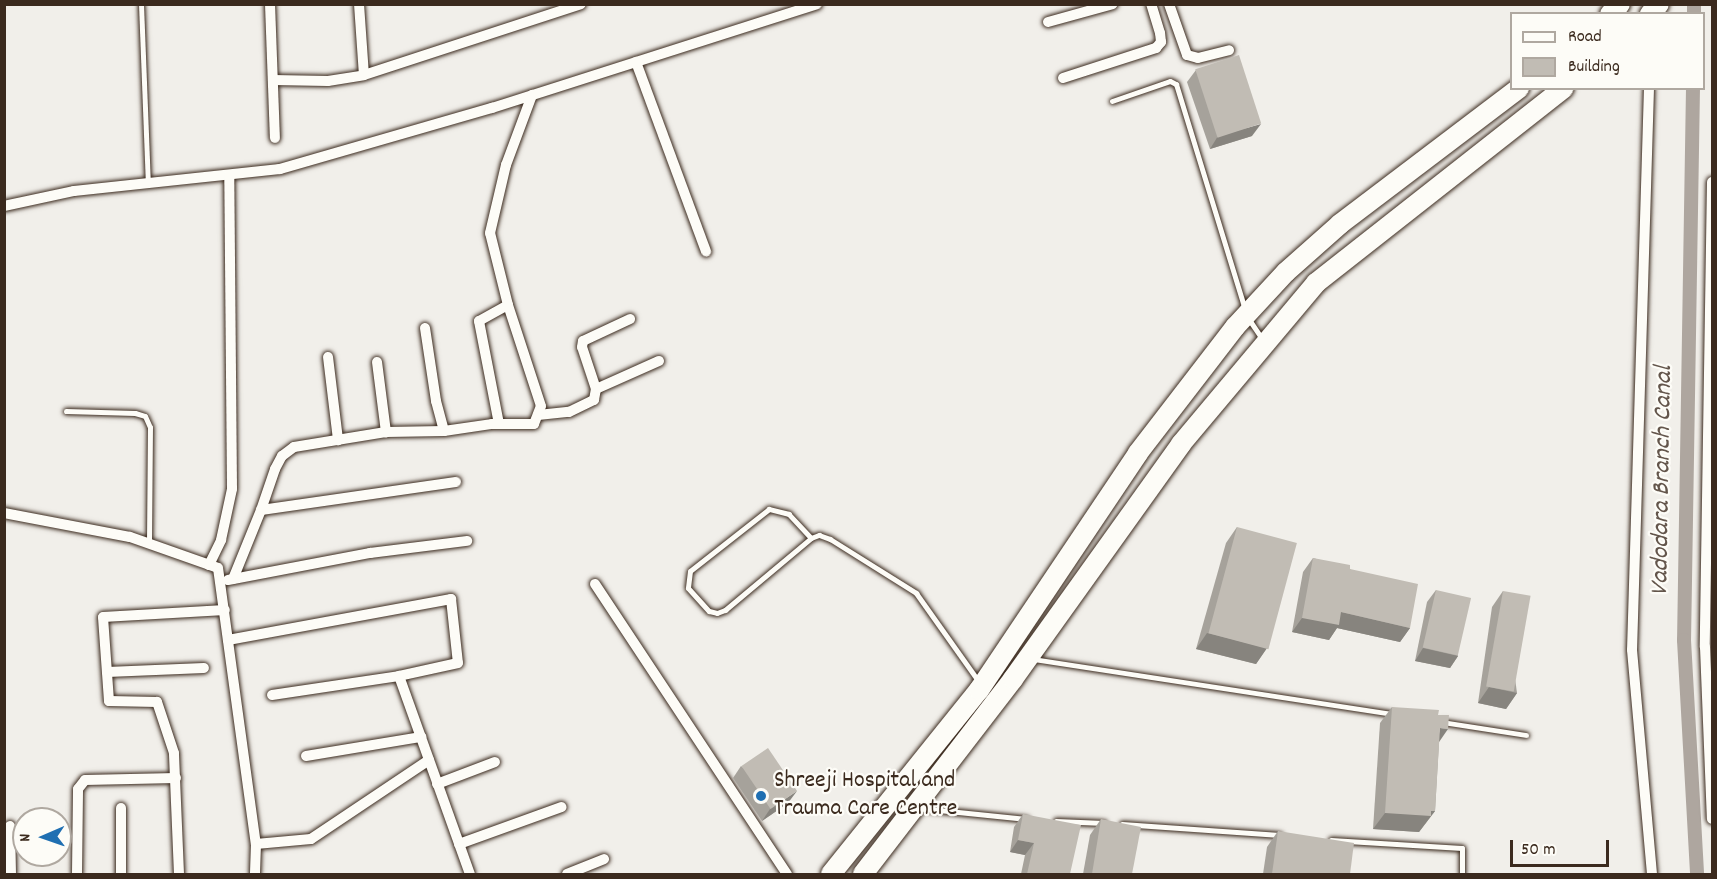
<!DOCTYPE html>
<style>
body{margin:0}
#map{position:relative;width:1717px;height:879px;overflow:hidden;background:#f1efea;font-family:Dekko,sans-serif}
div>[style]{position:absolute}
[style*='--x']{left:calc(var(--x)*1px);top:calc(var(--y)*1px);width:calc(var(--w)*1px);rotate:calc(var(--a)*1deg)}
.canal>*{height:14px;margin:-7px;padding:0 7px;transform-origin:7px;border-radius:7px;background:#aea69f}
.roads{filter:drop-shadow(0 0 2px #3b2a1e) drop-shadow(0 0 2px #3b2a1e)}
.lane>*{height:5px;margin:-2.5px;padding:0 2.5px;transform-origin:2.5px;border-radius:2.5px;background:#fdfcf7}
.street>*{height:10px;margin:-5px;padding:0 5px;transform-origin:5px;border-radius:5px;background:#fdfcf7}
.highway>*{height:20px;margin:-10px;padding:0 10px;transform-origin:10px;border-radius:10px;background:#fdfcf7}
.wall>*{inset:0;background:#a6a29b}
.shaded-wall>*{inset:0;background:#87847e}
.building>*{inset:0;background:#c1bcb4;transform-origin:0 0}
.dots>*{width:16px;height:16px;translate:-50% -50%;box-sizing:border-box;border:3px solid #fdfcf7;border-radius:50%}
span{translate:-50% -50%;white-space:nowrap;text-align:center;line-height:1.15;-webkit-text-stroke:4.5px #fdfcf7;paint-order:stroke}
.poi-label{font-size:24px;color:#3b2a1e}
.left{translate:0 -50%;text-align:left}
.water-label{font-size:26px;color:#63554b;font-style:italic}
.frame{position:absolute;inset:0;border:6px solid #3b2a1e;pointer-events:none}
.legend{position:absolute;left:1510px;top:12px;width:195px;height:78px;box-sizing:border-box;background:#fdfcf7;border:2px solid #afa8a0;margin:0;padding:8px 10px;list-style:none;font-size:18px;color:#3b2a1e}
.legend li{display:flex;align-items:center;gap:12px;height:30px}
.legend b{width:30px;border:2px solid #afa8a0}
.north{position:absolute;left:12px;top:807px;width:60px;height:60px;box-sizing:border-box;background:#fdfcf7;border:2px solid #afa8a0;border-radius:50%;rotate:268deg;font-size:16px;font-weight:700;line-height:24px;text-align:center;color:#3b2a1e}
.north::after{content:'';display:block;margin:auto;width:21px;height:27px;background:#1f6fb2;clip-path:polygon(50% 0,100% 100%,50% 72%,0 100%)}
.scale{position:absolute;left:1510px;top:840px;width:99px;height:27px;box-sizing:border-box;border:3px solid #3b2a1e;border-top:0;padding-left:8px;font-size:18px;line-height:21px;white-space:nowrap;color:#3b2a1e;-webkit-text-stroke:4px #fdfcf7;paint-order:stroke}
</style>
<div id="map">
<div class="canal">
<div style="--x:1694;--y:14;--w:10;--a:-90"></div>
<div style="--x:1693;--y:88;--w:552;--a:90.93"></div>
<div style="--x:1684;--y:640;--w:234;--a:86.8"></div>
</div>
<div class="roads">
<div class="lane">
<div style="--x:141;--y:4;--w:179;--a:87.8"></div>
<div style="--x:1112;--y:101;--w:61;--a:-19"></div>
<div style="--x:1170;--y:81;--w:7;--a:27"></div>
<div style="--x:1176;--y:84;--w:235;--a:73"></div>
<div style="--x:1248;--y:318;--w:27;--a:56"></div>
<div style="--x:66;--y:411;--w:69;--a:1.7"></div>
<div style="--x:135;--y:413;--w:10;--a:17"></div>
<div style="--x:145;--y:416;--w:12;--a:66"></div>
<div style="--x:150;--y:427;--w:117;--a:90.5"></div>
<div style="--x:811;--y:538;--w:33;--a:-133"></div>
<div style="--x:789;--y:514;--w:21;--a:-166"></div>
<div style="--x:769;--y:509;--w:100;--a:141.9"></div>
<div style="--x:690;--y:571;--w:17;--a:97"></div>
<div style="--x:688;--y:588;--w:31;--a:48"></div>
<div style="--x:709;--y:611;--w:8;--a:14"></div>
<div style="--x:717;--y:613;--w:9;--a:-21"></div>
<div style="--x:725;--y:610;--w:112;--a:-39.9"></div>
<div style="--x:811;--y:538;--w:9;--a:-21"></div>
<div style="--x:819;--y:535;--w:12;--a:20"></div>
<div style="--x:830;--y:539;--w:102;--a:32.1"></div>
<div style="--x:916;--y:593;--w:109;--a:54.7"></div>
<div style="--x:1033;--y:659;--w:362;--a:8.7"></div>
<div style="--x:1442;--y:722;--w:85;--a:8.8"></div>
<div style="--x:919;--y:808;--w:108;--a:5.9"></div>
<div style="--x:1056;--y:821;--w:48;--a:2.4"></div>
<div style="--x:1122;--y:824;--w:158;--a:4"></div>
<div style="--x:1331;--y:840;--w:131;--a:3.5"></div>
<div style="--x:1462;--y:848;--w:26;--a:90"></div>
</div>
<div class="street">
<div style="--x:270;--y:4;--w:134;--a:87.9"></div>
<div style="--x:359;--y:4;--w:71;--a:86"></div>
<div style="--x:1169;--y:4;--w:54;--a:70.6"></div>
<div style="--x:1187;--y:55;--w:11;--a:15"></div>
<div style="--x:1198;--y:58;--w:32;--a:-14"></div>
<div style="--x:1048;--y:22;--w:67;--a:-15.5"></div>
<div style="--x:636;--y:62;--w:202;--a:69.7"></div>
<div style="--x:1063;--y:78;--w:98;--a:-17.9"></div>
<div style="--x:1156;--y:48;--w:8;--a:-50"></div>
<div style="--x:1161;--y:42;--w:9;--a:-96"></div>
<div style="--x:1160;--y:33;--w:30;--a:-107"></div>
<div style="--x:273;--y:80;--w:55;--a:1"></div>
<div style="--x:328;--y:81;--w:36;--a:-9"></div>
<div style="--x:364;--y:75;--w:228;--a:-18.1"></div>
<div style="--x:1649;--y:88;--w:562;--a:91.73"></div>
<div style="--x:1632;--y:650;--w:225;--a:84.9"></div>
<div style="--x:1712;--y:182;--w:465;--a:90.9"></div>
<div style="--x:1705;--y:647;--w:172;--a:87.7"></div>
<div style="--x:4;--y:206;--w:72;--a:-12.1"></div>
<div style="--x:74;--y:191;--w:207;--a:-6.1"></div>
<div style="--x:280;--y:169;--w:221;--a:-16.1"></div>
<div style="--x:492;--y:108;--w:341;--a:-17.7"></div>
<div style="--x:425;--y:328;--w:74;--a:81.4"></div>
<div style="--x:436;--y:401;--w:31;--a:75"></div>
<div style="--x:328;--y:357;--w:84;--a:83.1"></div>
<div style="--x:377;--y:362;--w:71;--a:82.7"></div>
<div style="--x:596;--y:389;--w:69;--a:-24"></div>
<div style="--x:538;--y:415;--w:31;--a:-6"></div>
<div style="--x:569;--y:412;--w:28;--a:-26"></div>
<div style="--x:594;--y:400;--w:11;--a:-80"></div>
<div style="--x:596;--y:389;--w:44;--a:-108.4"></div>
<div style="--x:582;--y:347;--w:6;--a:-81"></div>
<div style="--x:583;--y:341;--w:52;--a:-25.1"></div>
<div style="--x:499;--y:424;--w:105;--a:-101"></div>
<div style="--x:479;--y:321;--w:33;--a:-29"></div>
<div style="--x:261;--y:510;--w:43;--a:-71.1"></div>
<div style="--x:275;--y:469;--w:15;--a:-62"></div>
<div style="--x:282;--y:456;--w:15;--a:-37"></div>
<div style="--x:294;--y:447;--w:93;--a:-9.3"></div>
<div style="--x:386;--y:432;--w:58;--a:-1"></div>
<div style="--x:444;--y:431;--w:49;--a:-8.3"></div>
<div style="--x:492;--y:424;--w:42;--a:0"></div>
<div style="--x:534;--y:424;--w:19;--a:-69"></div>
<div style="--x:541;--y:406;--w:106;--a:-108.1"></div>
<div style="--x:508;--y:305;--w:74;--a:-104"></div>
<div style="--x:490;--y:233;--w:70;--a:-76.8"></div>
<div style="--x:506;--y:165;--w:75;--a:-69.6"></div>
<div style="--x:4;--y:513;--w:128;--a:10.8"></div>
<div style="--x:130;--y:537;--w:93;--a:19.4"></div>
<div style="--x:218;--y:568;--w:279;--a:82.2"></div>
<div style="--x:256;--y:844;--w:30;--a:92"></div>
<div style="--x:209;--y:565;--w:28;--a:-64"></div>
<div style="--x:221;--y:540;--w:52;--a:-77.8"></div>
<div style="--x:232;--y:489;--w:314;--a:-90.5"></div>
<div style="--x:233;--y:579;--w:74;--a:-67.9"></div>
<div style="--x:261;--y:510;--w:197;--a:-8.2"></div>
<div style="--x:228;--y:580;--w:145;--a:-10.8"></div>
<div style="--x:370;--y:553;--w:98;--a:-7.1"></div>
<div style="--x:595;--y:584;--w:348;--a:56.5"></div>
<div style="--x:228;--y:640;--w:227;--a:-10.4"></div>
<div style="--x:451;--y:599;--w:64;--a:83.8"></div>
<div style="--x:458;--y:663;--w:60;--a:167.6"></div>
<div style="--x:399;--y:676;--w:210;--a:70.3"></div>
<div style="--x:107;--y:672;--w:97;--a:-2.4"></div>
<div style="--x:272;--y:695;--w:128;--a:-8.5"></div>
<div style="--x:306;--y:756;--w:117;--a:-9.4"></div>
<div style="--x:437;--y:784;--w:62;--a:-20.8"></div>
<div style="--x:121;--y:808;--w:66;--a:90"></div>
<div style="--x:10;--y:826;--w:48;--a:88.8"></div>
<div style="--x:256;--y:844;--w:55;--a:-5.2"></div>
<div style="--x:311;--y:839;--w:142;--a:-33.8"></div>
<div style="--x:459;--y:844;--w:109;--a:-19.8"></div>
<div style="--x:77;--y:874;--w:85;--a:-89.3"></div>
<div style="--x:78;--y:789;--w:11;--a:-52"></div>
<div style="--x:85;--y:780;--w:91;--a:-1.3"></div>
<div style="--x:179;--y:874;--w:121;--a:-92.4"></div>
<div style="--x:174;--y:753;--w:54;--a:-108.4"></div>
<div style="--x:157;--y:702;--w:48;--a:-178.8"></div>
<div style="--x:109;--y:701;--w:84;--a:-94.1"></div>
<div style="--x:103;--y:617;--w:122;--a:-3.3"></div>
<div style="--x:567;--y:874;--w:40;--a:-22"></div>
</div>
<div class="highway">
<div style="--x:1610;--y:14;--w:14;--a:-45"></div>
<div style="--x:1650;--y:14;--w:13;--a:-48"></div>
<div style="--x:831;--y:874;--w:236;--a:-51.2"></div>
<div style="--x:979;--y:690;--w:285;--a:-56.1"></div>
<div style="--x:1138;--y:453;--w:159;--a:-52.4"></div>
<div style="--x:1235;--y:327;--w:75;--a:-47.2"></div>
<div style="--x:1286;--y:272;--w:72;--a:-41.6"></div>
<div style="--x:1340;--y:224;--w:225;--a:-37.2"></div>
<div style="--x:863;--y:874;--w:246;--a:-52.4"></div>
<div style="--x:1013;--y:679;--w:289;--a:-54.4"></div>
<div style="--x:1181;--y:444;--w:210;--a:-50"></div>
<div style="--x:1316;--y:283;--w:315;--a:-38.2"></div>
</div>
</div>
<div class="wall">
<div style="clip-path:polygon(1196px 70px,1252px 136px,1210px 149px,1187px 82px)"></div>
<div style="clip-path:polygon(1237px 527px,1267px 648px,1256px 664px,1196px 649px,1226px 543px)"></div>
<div style="clip-path:polygon(1313px 558px,1350px 569px,1410px 628px,1400px 642px,1337px 628px,1329px 640px,1292px 632px,1303px 572px)"></div>
<div style="clip-path:polygon(1436px 590px,1458px 656px,1450px 668px,1415px 661px,1427px 602px)"></div>
<div style="clip-path:polygon(1503px 591px,1517px 693px,1506px 709px,1478px 703px,1492px 607px)"></div>
<div style="clip-path:polygon(1392px 707px,1439px 742px,1435px 811px,1419px 832px,1373px 829px,1380px 723px)"></div>
<div style="clip-path:polygon(741px 766px,788px 803px,762px 821px,733px 778px)"></div>
<div style="clip-path:polygon(1023px 814px,1070px 874px,1021px 874px,1025px 855px,1010px 852px,1014px 827px)"></div>
<div style="clip-path:polygon(1101px 819px,1132px 874px,1083px 874px,1090px 835px)"></div>
<div style="clip-path:polygon(1278px 831px,1350px 874px,1263px 874px,1267px 847px)"></div>
</div>
<div class="shaded-wall">
<div style="clip-path:polygon(1261px 124px,1252px 136px,1210px 149px,1218px 136px)"></div>
<div style="clip-path:polygon(1341px 612px,1410px 628px,1400px 642px,1337px 628px,1329px 640px,1292px 632px,1302px 618px)"></div>
<div style="clip-path:polygon(1207px 633px,1267px 648px,1256px 664px,1196px 649px)"></div>
<div style="clip-path:polygon(1423px 648px,1458px 656px,1450px 668px,1415px 661px)"></div>
<div style="clip-path:polygon(1489px 687px,1517px 693px,1506px 709px,1478px 703px)"></div>
<div style="clip-path:polygon(1440px 728px,1448px 729px,1437px 745px)"></div>
<div style="clip-path:polygon(797px 791px,788px 803px,762px 821px,770px 809px)"></div>
<div style="clip-path:polygon(1431px 811px,1435px 811px,1419px 832px,1373px 829px,1385px 813px)"></div>
<div style="clip-path:polygon(1018px 840px,1034px 843px,1025px 855px,1010px 852px)"></div>
</div>
<div class="building">
<div style="left:1239px;top:55px;width:72px;height:46px;rotate:72deg"></div>
<div style="left:1237px;top:527px;width:62px;height:110px;rotate:15deg"></div>
<div style="clip-path:polygon(1313px 558px,1350px 565px,1350px 569px,1418px 584px,1410px 628px,1341px 612px,1339px 625px,1302px 618px)"></div>
<div style="left:1436px;top:590px;width:36px;height:59px;rotate:13deg"></div>
<div style="left:1503px;top:591px;width:28px;height:97px;rotate:10deg"></div>
<div style="clip-path:polygon(1392px 707px,1439px 710px,1438px 715px,1449px 715px,1448px 729px,1440px 728px,1435px 811px,1431px 811px,1431px 816px,1385px 813px)"></div>
<div style="left:768px;top:748px;width:52px;height:32px;rotate:56deg"></div>
<div style="clip-path:polygon(1023px 814px,1081px 825px,1070px 874px,1027px 874px,1034px 843px,1018px 840px)"></div>
<div style="clip-path:polygon(1101px 819px,1141px 827px,1132px 874px,1092px 874px)"></div>
<div style="clip-path:polygon(1278px 831px,1354px 843px,1350px 874px,1272px 874px)"></div>
</div>
<div class="dots">
<div style="left:761px;top:796px;background:#1f6fb2"></div>
</div>
<div class="poi-label">
<span class="left" style="left:774px;top:796px">Shreeji Hospital and<br>Trauma Care Centre</span>
</div>
<div class="water-label">
<span style="left:1663px;top:481px;rotate:-89deg">Vadodara Branch Canal</span>
</div>
<div class="frame"></div>
<ul class="legend">
<li><b style="height:8px;background:#fdfcf7"></b>Road</li>
<li><b style="height:16px;background:#c1bcb4"></b>Building</li>
</ul>
<div class="north">N</div>
<div class="scale">50 m</div>
</div>
